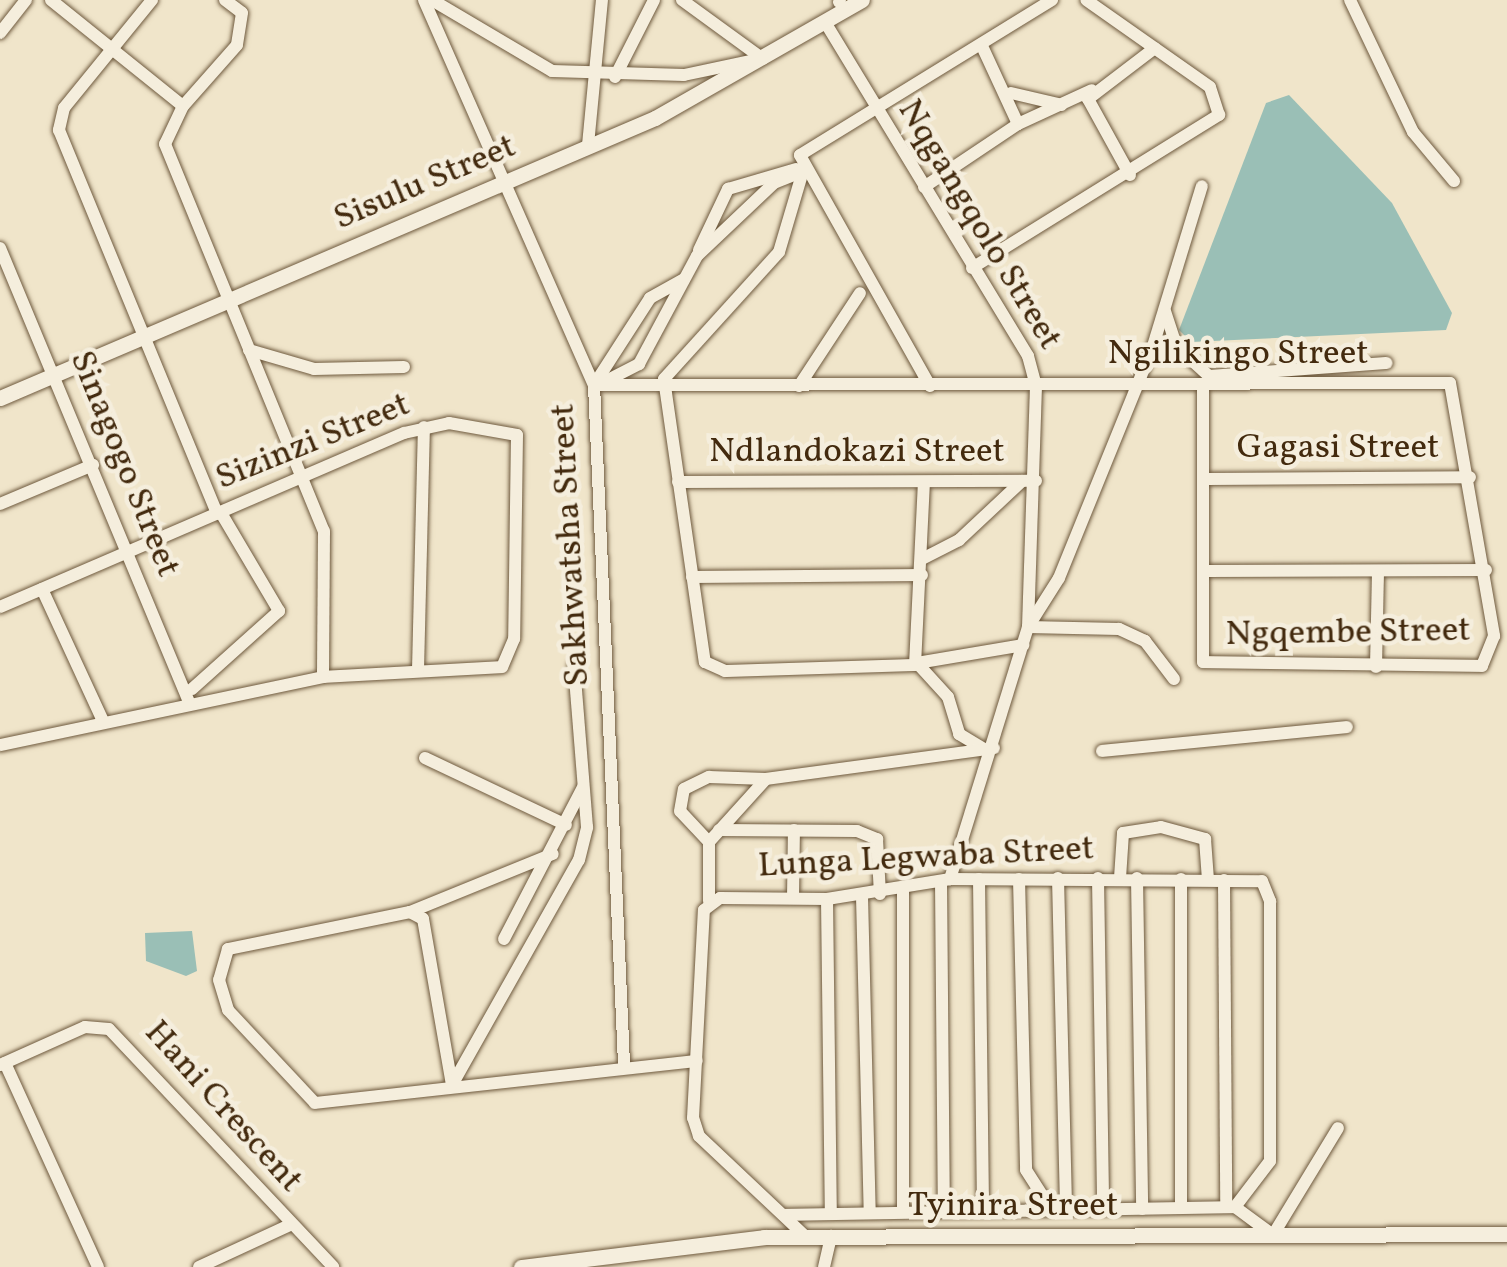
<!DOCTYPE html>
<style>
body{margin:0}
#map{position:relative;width:1507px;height:1267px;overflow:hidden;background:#f0e5ca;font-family:Vollkorn,serif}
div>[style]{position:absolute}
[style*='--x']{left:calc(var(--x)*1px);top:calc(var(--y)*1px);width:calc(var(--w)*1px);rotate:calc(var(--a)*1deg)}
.water>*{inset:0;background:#9abfb6}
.roads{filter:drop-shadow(0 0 2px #6e593d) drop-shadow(0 0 2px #6e593d)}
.minor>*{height:12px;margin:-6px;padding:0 6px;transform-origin:6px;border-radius:6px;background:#f5eedd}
.tertiary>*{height:15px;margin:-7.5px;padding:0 7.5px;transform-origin:7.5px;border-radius:7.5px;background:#f5eedd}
span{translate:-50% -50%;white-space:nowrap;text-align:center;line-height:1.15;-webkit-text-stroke:9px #f5eedd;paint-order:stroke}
.street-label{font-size:35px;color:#432a0e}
</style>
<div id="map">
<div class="water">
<div style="clip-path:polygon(1289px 95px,1392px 203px,1452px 313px,1446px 330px,1191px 342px,1179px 330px,1266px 103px)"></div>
<div style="clip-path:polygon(192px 931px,197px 971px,186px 976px,146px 961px,145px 933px)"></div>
</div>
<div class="roads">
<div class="minor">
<div style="--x:51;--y:0;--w:169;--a:38.8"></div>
<div style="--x:152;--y:0;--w:139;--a:129.2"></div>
<div style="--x:64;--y:108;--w:23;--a:103"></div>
<div style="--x:59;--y:130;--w:415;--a:67.6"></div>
<div style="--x:225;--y:0;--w:21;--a:37"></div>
<div style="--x:242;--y:13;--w:32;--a:99"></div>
<div style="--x:237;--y:45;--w:81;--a:131.5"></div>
<div style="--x:183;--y:106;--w:42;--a:115.3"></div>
<div style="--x:165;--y:144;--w:418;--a:67.7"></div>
<div style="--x:324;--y:531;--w:146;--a:90.4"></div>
<div style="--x:424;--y:0;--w:421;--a:66.2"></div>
<div style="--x:594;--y:385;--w:680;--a:87.47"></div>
<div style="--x:432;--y:0;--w:139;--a:30.6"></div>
<div style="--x:552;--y:71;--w:132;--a:1.7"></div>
<div style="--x:684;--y:75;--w:78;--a:-11.9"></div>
<div style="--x:682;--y:0;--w:100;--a:36.1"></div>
<div style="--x:1350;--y:0;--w:146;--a:64.5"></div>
<div style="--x:1413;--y:132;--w:64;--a:50.1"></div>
<div style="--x:839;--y:2;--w:2;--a:-63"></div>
<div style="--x:825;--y:22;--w:391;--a:58.7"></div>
<div style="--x:1028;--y:356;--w:31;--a:75"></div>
<div style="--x:1036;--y:386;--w:241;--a:91.9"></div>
<div style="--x:1028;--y:627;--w:264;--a:107.2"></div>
<div style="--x:0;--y:33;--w:42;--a:-51.8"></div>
<div style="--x:615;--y:77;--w:86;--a:-63.1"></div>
<div style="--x:1011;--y:93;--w:52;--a:13.2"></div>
<div style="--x:1018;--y:124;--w:81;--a:-24.7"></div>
<div style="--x:588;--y:145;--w:146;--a:-84.5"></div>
<div style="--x:803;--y:171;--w:84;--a:106.5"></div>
<div style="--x:779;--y:252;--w:171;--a:132.2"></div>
<div style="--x:664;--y:379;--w:286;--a:81.8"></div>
<div style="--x:705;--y:662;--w:22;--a:24"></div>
<div style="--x:725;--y:671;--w:190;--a:-1.8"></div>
<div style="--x:915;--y:665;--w:183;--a:-87.2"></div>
<div style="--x:1130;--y:175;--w:87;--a:-118.9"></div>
<div style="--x:1088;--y:99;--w:84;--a:-37.3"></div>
<div style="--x:924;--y:187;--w:113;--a:-33.8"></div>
<div style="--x:1018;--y:124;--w:88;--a:-114.8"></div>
<div style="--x:0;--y:248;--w:494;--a:67.4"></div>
<div style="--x:699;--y:250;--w:68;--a:-64.6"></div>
<div style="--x:728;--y:189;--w:71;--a:-16.4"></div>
<div style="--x:972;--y:268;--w:291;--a:-31.8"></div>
<div style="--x:1219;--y:115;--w:29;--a:-108"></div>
<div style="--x:1210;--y:87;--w:151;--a:-144.9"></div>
<div style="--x:1165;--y:311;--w:38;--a:72"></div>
<div style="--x:1177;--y:347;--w:43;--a:42.2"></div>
<div style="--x:1209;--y:376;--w:178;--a:-4.2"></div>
<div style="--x:249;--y:350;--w:68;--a:16.3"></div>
<div style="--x:314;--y:369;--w:90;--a:-1.3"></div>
<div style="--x:602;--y:383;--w:42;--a:-27.2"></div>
<div style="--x:639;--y:364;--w:123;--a:-61.8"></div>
<div style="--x:697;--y:256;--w:106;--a:-43.5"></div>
<div style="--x:774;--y:183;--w:31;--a:-22"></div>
<div style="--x:594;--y:385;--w:856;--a:-0.13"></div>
<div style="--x:1450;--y:383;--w:257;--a:80.1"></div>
<div style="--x:1494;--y:636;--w:32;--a:112"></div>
<div style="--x:1482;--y:666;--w:279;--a:-179.2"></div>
<div style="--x:1203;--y:662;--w:277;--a:-90"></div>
<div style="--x:594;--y:385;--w:103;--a:-57.2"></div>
<div style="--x:650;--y:298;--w:38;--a:-29"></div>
<div style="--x:799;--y:386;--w:111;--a:-56.7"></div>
<div style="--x:930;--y:386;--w:265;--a:-119.4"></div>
<div style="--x:800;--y:155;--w:296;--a:-31.6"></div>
<div style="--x:1207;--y:479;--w:263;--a:-0.4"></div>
<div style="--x:678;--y:482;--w:358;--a:-0.2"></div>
<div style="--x:0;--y:504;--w:101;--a:-22.8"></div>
<div style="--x:922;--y:559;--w:42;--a:-27.2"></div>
<div style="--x:959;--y:540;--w:86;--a:-43.1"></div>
<div style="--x:1206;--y:571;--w:280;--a:-0.2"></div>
<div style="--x:692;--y:577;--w:230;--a:-0.5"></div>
<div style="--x:42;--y:589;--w:145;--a:65.2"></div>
<div style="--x:0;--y:607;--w:440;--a:-23.3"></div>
<div style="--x:404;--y:433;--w:46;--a:-12.5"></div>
<div style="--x:449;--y:423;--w:69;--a:10"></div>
<div style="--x:517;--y:435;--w:204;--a:90.8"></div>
<div style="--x:514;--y:639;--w:30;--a:113"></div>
<div style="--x:502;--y:667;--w:179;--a:176.8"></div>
<div style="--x:323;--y:677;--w:330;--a:168.1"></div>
<div style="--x:917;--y:663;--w:46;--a:47.6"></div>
<div style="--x:948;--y:697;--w:39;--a:73"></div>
<div style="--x:959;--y:734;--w:27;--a:31"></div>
<div style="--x:917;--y:663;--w:108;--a:-9.6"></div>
<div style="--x:1376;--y:667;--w:95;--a:-88.8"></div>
<div style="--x:418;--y:670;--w:243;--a:-88.6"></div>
<div style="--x:1174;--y:679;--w:48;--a:-127.3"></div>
<div style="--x:1145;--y:641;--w:29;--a:-155"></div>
<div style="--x:1119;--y:629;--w:91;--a:-178.7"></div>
<div style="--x:1028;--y:627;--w:58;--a:-57.7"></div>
<div style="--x:1059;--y:578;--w:250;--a:-67.9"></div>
<div style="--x:1153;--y:346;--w:167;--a:-73"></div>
<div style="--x:192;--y:689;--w:117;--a:-41.9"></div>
<div style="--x:279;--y:611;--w:114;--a:-120.6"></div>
<div style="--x:1102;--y:751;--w:246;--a:-5.6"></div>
<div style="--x:425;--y:758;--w:156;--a:25.4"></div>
<div style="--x:719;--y:830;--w:138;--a:0.4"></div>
<div style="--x:857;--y:831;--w:22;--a:22"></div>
<div style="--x:877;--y:839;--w:55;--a:86.9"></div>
<div style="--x:709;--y:842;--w:42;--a:-133.1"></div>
<div style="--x:680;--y:811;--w:22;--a:-80"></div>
<div style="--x:684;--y:789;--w:28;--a:-26"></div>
<div style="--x:709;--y:777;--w:57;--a:2"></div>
<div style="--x:1058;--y:878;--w:332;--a:88.6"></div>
<div style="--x:1098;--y:878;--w:331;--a:89.1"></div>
<div style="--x:1120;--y:878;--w:45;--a:-86.2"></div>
<div style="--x:1123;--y:833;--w:38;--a:-9"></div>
<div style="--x:1161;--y:827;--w:46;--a:15.3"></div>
<div style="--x:1205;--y:839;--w:41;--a:85.8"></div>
<div style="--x:1137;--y:878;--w:331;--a:89.1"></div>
<div style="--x:979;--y:879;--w:331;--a:89.3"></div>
<div style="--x:1019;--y:879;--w:291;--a:88.6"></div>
<div style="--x:1026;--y:1170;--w:46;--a:57.3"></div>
<div style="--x:1224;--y:880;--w:327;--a:89.6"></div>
<div style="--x:941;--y:881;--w:330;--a:89.5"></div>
<div style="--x:903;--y:888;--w:324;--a:90"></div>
<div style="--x:862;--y:896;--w:317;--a:88.6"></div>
<div style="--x:793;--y:898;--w:68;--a:-89.2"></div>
<div style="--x:827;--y:899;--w:315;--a:89.3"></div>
<div style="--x:709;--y:901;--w:59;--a:-90"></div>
<div style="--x:709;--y:842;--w:85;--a:-47.9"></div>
<div style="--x:766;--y:779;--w:230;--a:-7.7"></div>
<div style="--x:410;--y:912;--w:154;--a:-22.1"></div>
<div style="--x:504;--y:939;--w:171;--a:-62.5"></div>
<div style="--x:5;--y:1063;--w:224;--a:65.5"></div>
<div style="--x:0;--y:1065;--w:93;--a:-24.1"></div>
<div style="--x:85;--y:1027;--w:24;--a:5"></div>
<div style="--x:109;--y:1029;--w:327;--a:46.7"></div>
<div style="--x:452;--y:1085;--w:169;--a:-99.9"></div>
<div style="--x:423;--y:919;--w:15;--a:-152"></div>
<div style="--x:410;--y:912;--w:186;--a:168.5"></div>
<div style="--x:228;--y:949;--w:32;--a:106"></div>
<div style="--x:219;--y:980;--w:31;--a:73"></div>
<div style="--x:228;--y:1010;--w:127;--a:46.9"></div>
<div style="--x:315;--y:1103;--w:384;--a:-6.3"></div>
<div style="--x:452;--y:1085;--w:258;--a:-60.6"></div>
<div style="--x:579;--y:860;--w:34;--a:-76"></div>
<div style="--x:587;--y:827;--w:162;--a:-94.6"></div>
<div style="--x:1181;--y:1208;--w:329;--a:-90"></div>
<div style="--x:785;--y:1215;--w:450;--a:-1"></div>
<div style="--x:805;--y:1236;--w:146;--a:-136.7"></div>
<div style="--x:699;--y:1136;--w:19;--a:-108"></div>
<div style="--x:693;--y:1118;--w:208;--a:-87"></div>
<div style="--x:704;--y:910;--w:20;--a:-37"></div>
<div style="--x:720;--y:898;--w:107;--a:0.5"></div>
<div style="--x:827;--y:899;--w:125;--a:-9.2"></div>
<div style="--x:950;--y:879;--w:312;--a:0.4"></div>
<div style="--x:1262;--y:881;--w:22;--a:68"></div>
<div style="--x:1270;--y:901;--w:260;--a:90"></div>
<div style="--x:1270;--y:1161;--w:58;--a:127.3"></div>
<div style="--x:1235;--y:1207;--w:47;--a:36.4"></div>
<div style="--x:1273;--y:1235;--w:125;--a:-58.7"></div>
<div style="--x:199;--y:1267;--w:100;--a:-24.8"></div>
<div style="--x:824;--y:1267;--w:32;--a:-77"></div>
</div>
<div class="tertiary">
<div style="--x:0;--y:398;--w:712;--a:-23.15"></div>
<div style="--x:655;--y:118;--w:238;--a:-29.7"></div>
<div style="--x:521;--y:1267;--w:245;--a:-7"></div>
<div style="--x:764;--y:1237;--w:743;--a:-0.23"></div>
</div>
</div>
<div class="street-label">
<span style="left:425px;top:183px;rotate:-23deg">Sisulu Street</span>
<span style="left:979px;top:225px;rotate:59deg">Nqgangqolo Street</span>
<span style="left:1238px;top:354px">Ngilikingo Street</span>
<span style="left:313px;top:442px;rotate:-22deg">Sizinzi Street</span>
<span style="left:1338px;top:448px">Gagasi Street</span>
<span style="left:857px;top:452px">Ndlandokazi Street</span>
<span style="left:124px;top:464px;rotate:68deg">Sinagogo Street</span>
<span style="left:571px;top:545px;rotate:-93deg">Sakhwatsha Street</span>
<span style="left:1348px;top:633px;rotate:-1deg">Ngqembe Street</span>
<span style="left:926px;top:858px;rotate:-3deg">Lunga Legwaba Street</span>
<span style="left:223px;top:1107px;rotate:48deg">Hani Crescent</span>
<span style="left:1013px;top:1206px">Tyinira Street</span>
</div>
</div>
